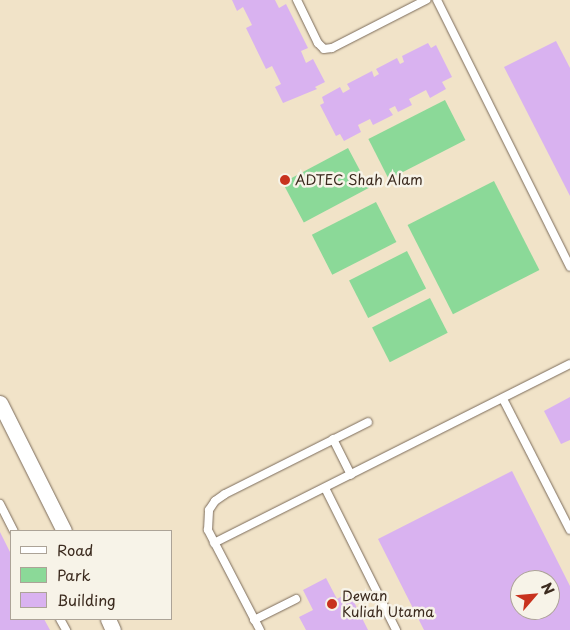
<!DOCTYPE html>
<style>
body{margin:0}
#map{position:relative;width:570px;height:630px;overflow:hidden;background:#f1e3c8;font-family:"Playpen Sans",sans-serif}
div>[style]{position:absolute}
[style*='--x']{left:calc(var(--x)*1px);top:calc(var(--y)*1px);width:calc(var(--w)*1px);rotate:calc(var(--a)*1deg)}
.green>*{inset:0;background:#8bd998;transform-origin:0 0}
.building>*{inset:0;background:#d9b2f0}
.roads{filter:drop-shadow(0 0 1px #7b6b5a) drop-shadow(0 0 1px #7b6b5a)}
.lane>*{height:8px;margin:-4px;padding:0 4px;transform-origin:4px;border-radius:4px;background:#fff}
.street>*{height:15px;margin:-7.5px;padding:0 7.5px;transform-origin:7.5px;border-radius:7.5px;background:#fff}
.dots>*{width:14px;height:14px;translate:-50% -50%;box-sizing:border-box;border:2px solid #f7f3e8;border-radius:50%}
span{translate:-50% -50%;white-space:nowrap;text-align:center;line-height:1.15;-webkit-text-stroke:5px #f7f3e8;paint-order:stroke}
.poi-label{font-size:14px;color:#3b2a1e}
.left{translate:0 -50%;text-align:left}
.legend{position:absolute;left:10px;top:530px;width:162px;height:90px;box-sizing:border-box;background:#f7f3e8;border:1px solid #aca397;margin:0;padding:6px 9px;list-style:none;font-size:15px;color:#3b2a1e}
.legend li{display:flex;align-items:center;gap:10px;height:25px}
.legend b{width:25px;border:1px solid #aca397}
.north{position:absolute;left:510px;top:570px;width:50px;height:50px;box-sizing:border-box;background:#f7f3e8;border:1px solid #aca397;border-radius:50%;rotate:63deg;font-size:14px;font-weight:700;line-height:20px;text-align:center;color:#3b2a1e}
.north::after{content:'';display:block;margin:auto;width:18px;height:22px;background:#c8321e;clip-path:polygon(50% 0,100% 100%,50% 72%,0 100%)}
</style>
<div id="map">
<div class="green">
<div style="left:445px;top:100px;width:45px;height:86px;rotate:63deg"></div>
<div style="left:348px;top:148px;width:45px;height:74px;rotate:62deg"></div>
<div style="left:494px;top:181px;width:100px;height:97px;rotate:63deg"></div>
<div style="left:376px;top:202px;width:45px;height:72px;rotate:63deg"></div>
<div style="left:407px;top:251px;width:42px;height:65px;rotate:63deg"></div>
<div style="left:430px;top:298px;width:39px;height:65px;rotate:63deg"></div>
</div>
<div class="building">
<div style="clip-path:polygon(232px 0,275px 0,279px 8px,286px 4px,308px 48px,301px 51px,306px 63px,313px 59px,325px 82px,315px 87px,317px 89px,283px 103px,275px 87px,281px 84px,272px 66px,266px 69px,246px 28px,252px 25px,243px 7px,237px 11px)"></div>
<div style="clip-path:polygon(556px 41px,570px 68px,570px 196px,504px 67px)"></div>
<div style="clip-path:polygon(428px 43px,431px 48px,436px 45px,452px 77px,442px 82px,446px 89px,430px 98px,426px 90px,409px 99px,412px 105px,398px 112px,395px 106px,389px 109px,393px 115px,373px 125px,370px 119px,358px 125px,361px 132px,344px 141px,340px 134px,336px 136px,320px 105px,324px 103px,322px 97px,340px 87px,343px 93px,350px 89px,347px 84px,372px 71px,374px 77px,379px 74px,376px 69px,397px 58px,400px 64px,404px 62px,402px 56px)"></div>
<div style="clip-path:polygon(570px 397px,570px 440px,561px 444px,544px 411px)"></div>
<div style="clip-path:polygon(evenodd,512px 471px,570px 586px,570px 630px,424px 630px,378px 539px,512px 471px,520px 580px,550px 580px,550px 610px,520px 610px,520px 580px)"></div>
<div style="clip-path:polygon(0 532px,11px 554px,11px 619px,44px 619px,50px 630px,0 630px)"></div>
<div style="clip-path:polygon(326px 578px,337px 599px,349px 592px,368px 630px,306px 630px,299px 617px,313px 610px,303px 590px)"></div>
</div>
<div class="roads">
<div class="lane">
<div style="--x:297;--y:0;--w:48;--a:64"></div>
<div style="--x:318;--y:43;--w:8;--a:45"></div>
<div style="--x:324;--y:49;--w:8;--a:-7"></div>
<div style="--x:332;--y:48;--w:106;--a:-27.1"></div>
<div style="--x:437;--y:0;--w:298;--a:63.5"></div>
<div style="--x:503;--y:399;--w:147;--a:62.9"></div>
<div style="--x:333;--y:439;--w:40;--a:63.4"></div>
<div style="--x:325;--y:488;--w:159;--a:63.4"></div>
<div style="--x:0;--y:504;--w:30;--a:63"></div>
<div style="--x:214;--y:543;--w:398;--a:-26.7"></div>
<div style="--x:60;--y:619;--w:13;--a:61"></div>
<div style="--x:254;--y:620;--w:47;--a:-26.6"></div>
<div style="--x:260;--y:630;--w:113;--a:-117.5"></div>
<div style="--x:208;--y:530;--w:20;--a:-87"></div>
<div style="--x:209;--y:510;--w:11;--a:-56"></div>
<div style="--x:215;--y:501;--w:12;--a:-35"></div>
<div style="--x:225;--y:494;--w:160;--a:-26.7"></div>
</div>
<div class="street">
<div style="--x:0;--y:403;--w:143;--a:63.4"></div>
<div style="--x:108;--y:619;--w:12;--a:66"></div>
</div>
</div>
<div class="dots">
<div style="left:285px;top:180px;background:#c8321e"></div>
<div style="left:332px;top:604px;background:#c8321e"></div>
</div>
<div class="poi-label">
<span class="left" style="left:295px;top:180px">ADTEC Shah Alam</span>
<span class="left" style="left:342px;top:604px">Dewan<br>Kuliah Utama</span>
</div>
<ul class="legend">
<li><b style="height:6px;background:#fff"></b>Road</li>
<li><b style="height:14px;background:#8bd998"></b>Park</li>
<li><b style="height:14px;background:#d9b2f0"></b>Building</li>
</ul>
<div class="north">N</div>
</div>
